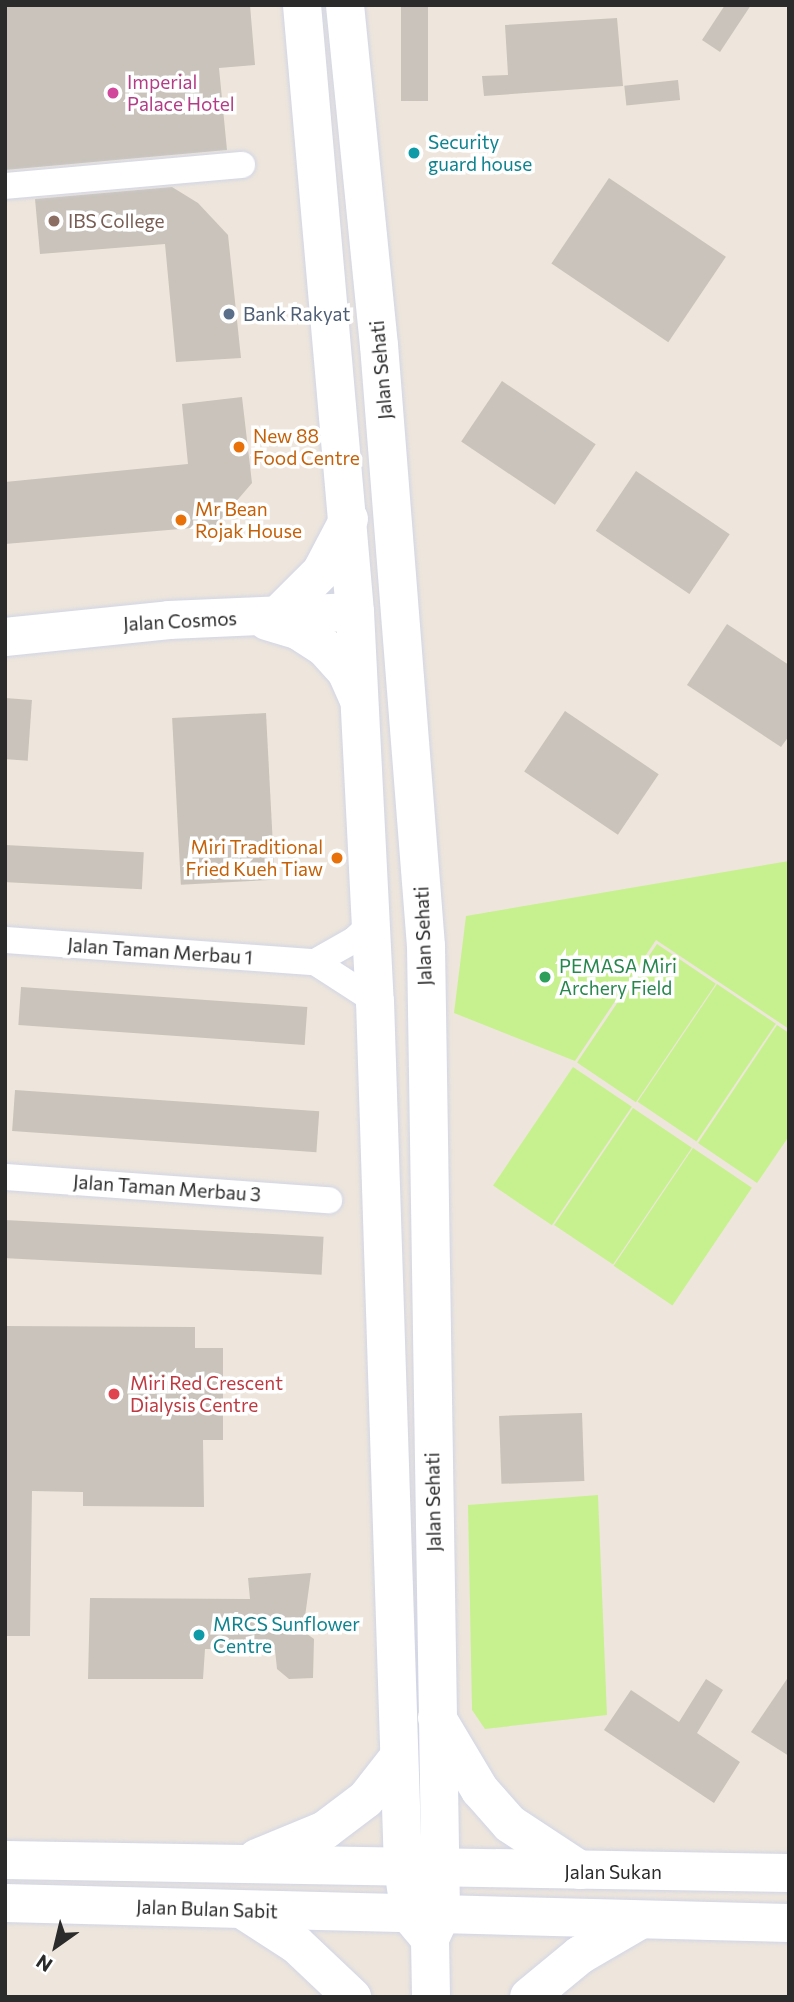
<!DOCTYPE html>
<style>
body{margin:0}
#map{position:relative;width:794px;height:2002px;overflow:hidden;background:#eee6dc;font-family:Commissioner,sans-serif}
div>[style]{position:absolute}
[style*='--x']{left:calc(var(--x)*1px);top:calc(var(--y)*1px);width:calc(var(--w)*1px);rotate:calc(var(--a)*1deg)}
.pitch>*{inset:0;background:#c7f18e;transform-origin:0 0}
.building>*{inset:0;background:#c9c3bb;transform-origin:0 0}
.roads{filter:drop-shadow(0 0 2px #d1d5e5) drop-shadow(0 0 2px #d1d5e5)}
.street>*{height:26px;margin:-13px;padding:0 13px;transform-origin:13px;border-radius:13px;background:#fff}
.secondary>*{height:38px;margin:-19px;padding:0 19px;transform-origin:19px;border-radius:19px;background:#fff}
.dots>*{width:19px;height:19px;translate:-50% -50%;box-sizing:border-box;border:4px solid #fff;border-radius:50%}
span{translate:-50% -50%;white-space:nowrap;text-align:center;line-height:1.15;-webkit-text-stroke:7px #fff;paint-order:stroke}
.hotel-label{font-size:19px;color:#b23c85}
.left{translate:0 -50%;text-align:left}
.culture-label{font-size:19px;color:#0d838f}
.education-label{font-size:19px;color:#785e54}
.service-label{font-size:19px;color:#4e5e75}
.street-label{font-size:19px;color:#2b2b2b}
.food-label{font-size:19px;color:#c56008}
.right{translate:-100% -50%;text-align:right}
.leisure-label{font-size:19px;color:#27864d}
.health-label{font-size:19px;color:#be3a42}
.frame{position:absolute;inset:0;border:7px solid #2b2b2b;pointer-events:none}
.north{position:absolute;left:21px;top:1911px;width:70px;height:70px;-webkit-text-stroke:5px #fff;paint-order:stroke;rotate:214deg;font-size:19px;font-weight:700;line-height:28px;text-align:center;color:#2b2b2b}
.north::after{content:'';display:block;margin:auto;width:24px;height:32px;background:#2b2b2b;clip-path:polygon(50% 0,100% 100%,50% 72%,0 100%)}
</style>
<div id="map">
<div class="pitch">
<div style="clip-path:polygon(789px 861px,789px 1029px,656px 940px,575px 1061px,454px 1013px,466px 916px)"></div>
<div style="left:657px;top:944px;width:71px;height:143px;rotate:34deg"></div>
<div style="left:717px;top:984px;width:71px;height:142px;rotate:34deg"></div>
<div style="clip-path:polygon(777px 1025px,789px 1033px,789px 1136px,757px 1183px,698px 1143px)"></div>
<div style="left:573px;top:1067px;width:71px;height:143px;rotate:34deg"></div>
<div style="left:633px;top:1108px;width:71px;height:141px;rotate:34deg"></div>
<div style="left:693px;top:1148px;width:71px;height:142px;rotate:34deg"></div>
<div style="clip-path:polygon(598px 1495px,607px 1715px,485px 1729px,472px 1710px,468px 1505px)"></div>
</div>
<div class="building">
<div style="clip-path:polygon(5px 5px,250px 5px,255px 65px,219px 68px,227px 150px,5px 170px)"></div>
<div style="left:401px;top:5px;width:27px;height:96px"></div>
<div style="clip-path:polygon(725px 5px,751px 5px,720px 52px,702px 40px)"></div>
<div style="clip-path:polygon(617px 18px,623px 86px,484px 96px,482px 76px,508px 75px,505px 25px)"></div>
<div style="left:678px;top:80px;width:20px;height:54px;rotate:84deg"></div>
<div style="left:609px;top:178px;width:141px;height:103px;rotate:34deg"></div>
<div style="clip-path:polygon(172px 187px,198px 203px,228px 235px,241px 358px,176px 362px,165px 244px,40px 254px,35px 199px)"></div>
<div style="left:502px;top:381px;width:113px;height:73px;rotate:34deg"></div>
<div style="clip-path:polygon(242px 397px,252px 483px,215px 526px,5px 544px,5px 482px,188px 464px,182px 404px)"></div>
<div style="left:636px;top:471px;width:113px;height:72px;rotate:34deg"></div>
<div style="clip-path:polygon(727px 624px,789px 665px,789px 736px,781px 747px,687px 685px)"></div>
<div style="left:5px;top:698px;width:27px;height:61px;rotate:4deg"></div>
<div style="left:565px;top:711px;width:113px;height:73px;rotate:34deg"></div>
<div style="left:266px;top:713px;width:167px;height:94px;rotate:87deg"></div>
<div style="left:5px;top:845px;width:139px;height:37px;rotate:3deg"></div>
<div style="left:21px;top:987px;width:287px;height:38px;rotate:4deg"></div>
<div style="left:15px;top:1090px;width:305px;height:41px;rotate:4deg"></div>
<div style="left:5px;top:1220px;width:319px;height:38px;rotate:3deg"></div>
<div style="clip-path:polygon(5px 1326px,195px 1327px,195px 1348px,223px 1348px,223px 1440px,203px 1440px,204px 1507px,83px 1506px,83px 1492px,32px 1491px,30px 1636px,5px 1636px)"></div>
<div style="left:582px;top:1413px;width:68px;height:83px;rotate:88deg"></div>
<div style="clip-path:polygon(311px 1573px,303px 1631px,314px 1639px,313px 1678px,289px 1679px,277px 1669px,275px 1650px,205px 1649px,203px 1679px,88px 1679px,90px 1598px,250px 1599px,248px 1578px)"></div>
<div style="clip-path:polygon(789px 1676px,789px 1756px,751px 1732px)"></div>
<div style="clip-path:polygon(706px 1679px,723px 1690px,697px 1733px,740px 1762px,714px 1803px,604px 1730px,631px 1690px,679px 1722px)"></div>
</div>
<div class="roads">
<div class="street">
<div style="--x:5;--y:186;--w:238;--a:-5.1"></div>
<div style="--x:5;--y:940;--w:311;--a:4.1"></div>
<div style="--x:315;--y:962;--w:72;--a:33"></div>
<div style="--x:315;--y:962;--w:45;--a:-29.4"></div>
<div style="--x:354;--y:940;--w:23;--a:-43"></div>
<div style="--x:5;--y:1177;--w:325;--a:4.1"></div>
</div>
<div class="secondary">
<div style="--x:302;--y:5;--w:609;--a:85.01"></div>
<div style="--x:355;--y:612;--w:390;--a:87.1"></div>
<div style="--x:375;--y:1001;--w:867;--a:88.15"></div>
<div style="--x:403;--y:1868;--w:48;--a:81.5"></div>
<div style="--x:410;--y:1915;--w:31;--a:50"></div>
<div style="--x:345;--y:5;--w:342;--a:84.3"></div>
<div style="--x:379;--y:345;--w:603;--a:85.53"></div>
<div style="--x:426;--y:946;--w:969;--a:89.11"></div>
<div style="--x:441;--y:1915;--w:26;--a:115"></div>
<div style="--x:430;--y:1939;--w:58;--a:89"></div>
<div style="--x:278;--y:615;--w:61;--a:-45"></div>
<div style="--x:321;--y:572;--w:60;--a:-62.2"></div>
<div style="--x:267;--y:621;--w:34;--a:17"></div>
<div style="--x:299;--y:631;--w:31;--a:33"></div>
<div style="--x:325;--y:648;--w:31;--a:48"></div>
<div style="--x:346;--y:671;--w:30;--a:66"></div>
<div style="--x:5;--y:637;--w:165;--a:-5.9"></div>
<div style="--x:169;--y:620;--w:186;--a:-2.5"></div>
<div style="--x:437;--y:1718;--w:84;--a:59.2"></div>
<div style="--x:480;--y:1790;--w:45;--a:48.6"></div>
<div style="--x:510;--y:1824;--w:84;--a:33.3"></div>
<div style="--x:257;--y:1858;--w:74;--a:-22.4"></div>
<div style="--x:325;--y:1830;--w:51;--a:-37.1"></div>
<div style="--x:366;--y:1799;--w:52;--a:-52"></div>
<div style="--x:5;--y:1860;--w:784;--a:0.95"></div>
<div style="--x:5;--y:1903;--w:784;--a:1.46"></div>
<div style="--x:243;--y:1910;--w:64;--a:32.9"></div>
<div style="--x:297;--y:1945;--w:76;--a:43.4"></div>
<div style="--x:529;--y:1997;--w:66;--a:-39.5"></div>
<div style="--x:580;--y:1955;--w:66;--a:-30.1"></div>
</div>
</div>
<div class="dots">
<div style="left:113px;top:93px;background:#d1479c"></div>
<div style="left:414px;top:153px;background:#0f9aa8"></div>
<div style="left:54px;top:221px;background:#8d6e63"></div>
<div style="left:229px;top:314px;background:#5c6f8a"></div>
<div style="left:239px;top:447px;background:#e8710a"></div>
<div style="left:181px;top:520px;background:#e8710a"></div>
<div style="left:337px;top:858px;background:#e8710a"></div>
<div style="left:545px;top:977px;background:#2e9e5b"></div>
<div style="left:114px;top:1394px;background:#e0444e"></div>
<div style="left:199px;top:1635px;background:#0f9aa8"></div>
</div>
<div class="hotel-label">
<span class="left" style="left:127px;top:93px">Imperial<br>Palace Hotel</span>
</div>
<div class="culture-label">
<span class="left" style="left:428px;top:153px">Security<br>guard house</span>
<span class="left" style="left:213px;top:1635px">MRCS Sunflower<br>Centre</span>
</div>
<div class="education-label">
<span class="left" style="left:68px;top:221px">IBS College</span>
</div>
<div class="service-label">
<span class="left" style="left:243px;top:314px">Bank Rakyat</span>
</div>
<div class="street-label">
<span style="left:381px;top:370px;rotate:-95deg">Jalan Sehati</span>
<span style="left:180px;top:621px;rotate:-3deg">Jalan Cosmos</span>
<span style="left:423px;top:936px;rotate:-92deg">Jalan Sehati</span>
<span style="left:160px;top:951px;rotate:4deg">Jalan Taman Merbau 1</span>
<span style="left:167px;top:1188px;rotate:4deg">Jalan Taman Merbau 3</span>
<span style="left:433px;top:1502px;rotate:-91deg">Jalan Sehati</span>
<span style="left:613px;top:1872px">Jalan Sukan</span>
<span style="left:207px;top:1909px;rotate:2deg">Jalan Bulan Sabit</span>
</div>
<div class="food-label">
<span class="left" style="left:253px;top:447px">New 88<br>Food Centre</span>
<span class="left" style="left:195px;top:520px">Mr Bean<br>Rojak House</span>
<span class="right" style="left:323px;top:858px">Miri Traditional<br>Fried Kueh Tiaw</span>
</div>
<div class="leisure-label">
<span class="left" style="left:559px;top:977px">PEMASA Miri<br>Archery Field</span>
</div>
<div class="health-label">
<span class="left" style="left:130px;top:1394px">Miri Red Crescent<br>Dialysis Centre</span>
</div>
<div class="frame"></div>
<div class="north">N</div>
</div>
